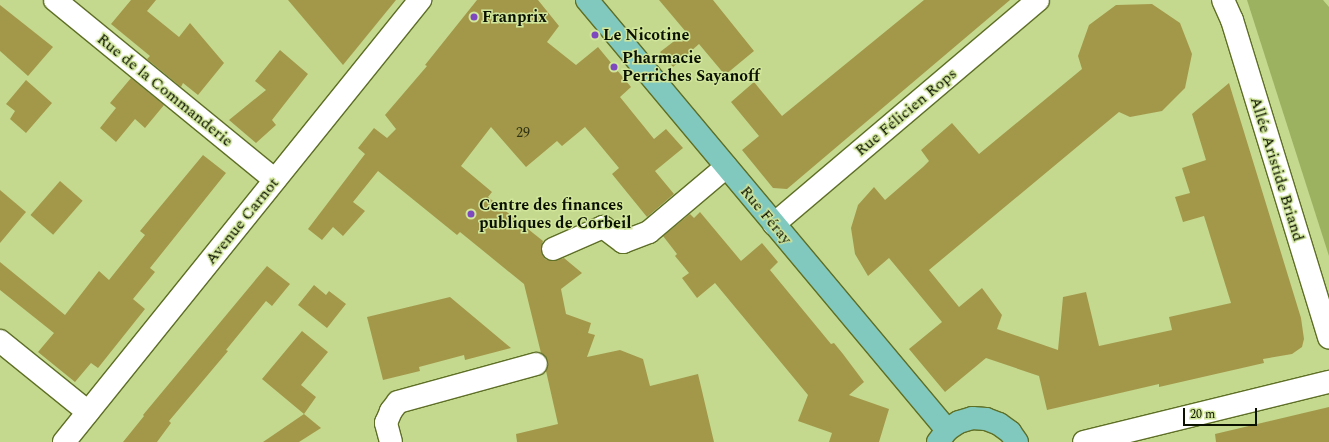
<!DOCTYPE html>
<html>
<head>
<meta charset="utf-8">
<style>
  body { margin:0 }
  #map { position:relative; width:1329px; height:442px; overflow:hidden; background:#c4d98e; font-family:Spectral,serif }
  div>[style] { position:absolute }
  .green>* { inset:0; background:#9cb260 }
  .building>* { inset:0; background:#a3984a; transform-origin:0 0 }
  .roads { filter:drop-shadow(1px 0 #5e6f26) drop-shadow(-1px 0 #5e6f26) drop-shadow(0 1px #5e6f26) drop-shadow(0 -1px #5e6f26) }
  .minor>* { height:22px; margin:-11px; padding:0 11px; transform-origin:11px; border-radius:11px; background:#fff }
  .major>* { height:22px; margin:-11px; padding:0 11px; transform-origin:11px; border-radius:11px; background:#81c9bf }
  .dots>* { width:11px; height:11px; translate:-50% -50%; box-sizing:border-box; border:2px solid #d1e69b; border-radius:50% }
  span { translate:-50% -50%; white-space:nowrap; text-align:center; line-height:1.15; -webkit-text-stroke:3px #d1e69b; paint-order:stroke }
  .number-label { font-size:14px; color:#313312 }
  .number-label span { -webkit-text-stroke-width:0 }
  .poi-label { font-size:16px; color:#0b1100; font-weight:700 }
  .left { translate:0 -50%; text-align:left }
  .street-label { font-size:16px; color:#0b1100 }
  .scale { position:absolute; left:1183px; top:408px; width:74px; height:18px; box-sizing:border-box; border:2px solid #0b1100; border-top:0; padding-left:5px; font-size:12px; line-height:14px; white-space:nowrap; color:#0b1100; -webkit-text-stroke:3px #d1e69b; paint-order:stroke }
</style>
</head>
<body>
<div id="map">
  <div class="green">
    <i style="clip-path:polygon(1247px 0,1323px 0,1329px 7px,1329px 256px)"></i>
  </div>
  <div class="building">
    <i style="clip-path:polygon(131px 0,156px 0,147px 11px,179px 37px,190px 23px,224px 63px,198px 95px,183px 83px,181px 87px,147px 59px,150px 56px,111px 24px)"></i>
    <i style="clip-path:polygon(288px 0,396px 0,343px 65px)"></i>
    <i style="clip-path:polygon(477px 0,538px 0,559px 26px,547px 42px,576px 65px,598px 47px,631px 87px,620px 97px,654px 139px,666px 129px,683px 148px,655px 171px,674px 194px,647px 217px,612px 174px,619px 168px,585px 127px,562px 146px,557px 141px,526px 167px,491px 127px,461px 166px,492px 192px,488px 197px,543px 241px,541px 248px,542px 254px,545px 259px,552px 261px,564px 258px,582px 273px,561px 289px,566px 314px,591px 323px,588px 333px,595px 335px,587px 357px,620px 350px,643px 359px,650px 386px,698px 374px,714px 442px,517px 442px,516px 434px,558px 424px,546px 371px,548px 361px,541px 353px,524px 284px,460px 232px,457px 235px,378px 171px,353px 202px,365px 211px,343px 236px,333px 227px,322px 240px,308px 229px,365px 154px,358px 148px,374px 128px,387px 138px,396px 129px,385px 115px,427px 66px,425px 65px)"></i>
    <i style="clip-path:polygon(659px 0,713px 0,754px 51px,725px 75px,699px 44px,673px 67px,660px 52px,686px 32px)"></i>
    <i style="clip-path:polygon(924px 0,1010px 0,787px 189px,773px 188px,742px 150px,759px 136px,731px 102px,754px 82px,782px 116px)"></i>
    <i style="clip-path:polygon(1152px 4px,1180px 23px,1192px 54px,1185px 88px,1162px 111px,1130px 117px,1119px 112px,929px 270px,959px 307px,982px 288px,1002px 315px,997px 329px,1058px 350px,1063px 297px,1086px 292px,1099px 346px,1172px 330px,1169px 317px,1231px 303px,1204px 216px,1183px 222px,1175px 197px,1190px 193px,1182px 168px,1206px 160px,1192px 114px,1229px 83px,1301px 318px,1304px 339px,1302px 347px,1292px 354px,1263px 359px,1264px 363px,1159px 387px,1159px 384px,1047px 410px,1039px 376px,986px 358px,945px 392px,909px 349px,942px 322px,889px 258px,868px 276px,855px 254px,851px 228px,858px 205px,874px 187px,885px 200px,923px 167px,929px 161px,921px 150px,952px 123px,979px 154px,1082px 69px,1078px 56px,1089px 25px,1116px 5px)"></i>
    <i style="clip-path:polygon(0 5px,53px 47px,28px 76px,0 51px)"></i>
    <i style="clip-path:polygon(280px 50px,308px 74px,272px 120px,276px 125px,256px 143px,229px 120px,266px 90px,255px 81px)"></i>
    <i style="clip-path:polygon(131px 78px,164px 105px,145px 128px,135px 119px,116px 142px,100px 128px,116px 108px,110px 103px)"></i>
    <i style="clip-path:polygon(26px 80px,52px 103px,26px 133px,10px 119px,15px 111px,6px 104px)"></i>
    <i style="clip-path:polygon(203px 155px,226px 173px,150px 268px,155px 272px,133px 299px,145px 309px,98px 368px,91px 363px,75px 382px,38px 352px,54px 333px,0 290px,0 262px,65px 315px,99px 271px,109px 280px,145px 235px,140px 231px)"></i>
    <i style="left:60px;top:181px;width:30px;height:45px;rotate:41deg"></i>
    <i style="clip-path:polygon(0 190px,26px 212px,0 243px)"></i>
    <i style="clip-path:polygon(700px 212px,741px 261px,762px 243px,778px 262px,770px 270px,831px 344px,834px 343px,843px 354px,864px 382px,849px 395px,889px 409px,879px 442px,829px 442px,832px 433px,798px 421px,808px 395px,715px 283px,697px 298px,682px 278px,689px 273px,675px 256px,677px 254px,663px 236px,690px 214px,694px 218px)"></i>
    <i style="clip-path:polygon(267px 266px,290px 284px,272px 306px,266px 301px,226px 350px,228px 351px,169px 421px,171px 423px,157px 442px,123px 442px,144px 416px,143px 415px)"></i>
    <i style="clip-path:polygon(314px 285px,326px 295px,329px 291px,346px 304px,327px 328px,298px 305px)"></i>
    <i style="clip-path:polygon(450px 297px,511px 348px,465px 360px,464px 355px,419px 367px,420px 371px,383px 380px,367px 317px)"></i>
    <i style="clip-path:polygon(302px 331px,328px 352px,301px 385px,316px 397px,304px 414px,262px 379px)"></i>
    <i style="clip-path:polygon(1329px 407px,1329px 442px,1216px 442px,1215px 434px)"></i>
    <i style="clip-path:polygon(304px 414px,321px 428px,299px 442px,263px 442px)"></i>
  </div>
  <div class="roads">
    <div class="minor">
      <i style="left:55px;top:0;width:284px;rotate:39.3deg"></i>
      <i style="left:1223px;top:0;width:22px;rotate:66deg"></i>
      <i style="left:1232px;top:20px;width:332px;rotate:73deg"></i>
      <i style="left:774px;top:224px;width:346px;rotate:-40.3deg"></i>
      <i style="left:553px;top:249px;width:55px;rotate:-23.7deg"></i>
      <i style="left:603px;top:227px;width:25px;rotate:37deg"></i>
      <i style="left:623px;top:242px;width:28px;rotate:-21deg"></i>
      <i style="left:649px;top:232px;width:101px;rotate:-40.2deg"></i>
      <i style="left:0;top:341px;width:113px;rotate:38.9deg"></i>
      <i style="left:64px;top:442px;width:568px;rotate:-51.15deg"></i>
      <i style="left:391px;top:442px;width:20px;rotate:-105deg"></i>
      <i style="left:386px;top:423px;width:13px;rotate:-67deg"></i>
      <i style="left:391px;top:411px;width:11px;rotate:-52deg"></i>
      <i style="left:398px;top:402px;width:143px;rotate:-15.4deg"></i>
      <i style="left:1084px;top:442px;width:252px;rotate:-13.8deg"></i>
    </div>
    <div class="major">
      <i style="left:587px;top:0;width:561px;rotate:50.06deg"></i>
      <i style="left:938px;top:442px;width:15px;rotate:-53deg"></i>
      <i style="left:947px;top:430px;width:14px;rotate:-34deg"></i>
      <i style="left:959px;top:422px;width:14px;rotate:-17deg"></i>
      <i style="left:972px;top:418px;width:14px;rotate:4deg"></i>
      <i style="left:986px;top:419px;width:14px;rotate:21deg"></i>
      <i style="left:999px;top:424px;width:14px;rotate:36deg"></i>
      <i style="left:1010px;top:432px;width:12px;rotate:55deg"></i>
    </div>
  </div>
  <div class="dots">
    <i style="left:474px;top:17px;background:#7e48bf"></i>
    <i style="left:595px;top:35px;background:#7e48bf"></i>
    <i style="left:614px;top:67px;background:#7e48bf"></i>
    <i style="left:471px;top:214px;background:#7e48bf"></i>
  </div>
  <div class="number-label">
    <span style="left:523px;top:133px">29</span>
  </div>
  <div class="poi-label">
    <span class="left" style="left:482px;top:17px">Franprix</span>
    <span class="left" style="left:603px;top:35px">Le Nicotine</span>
    <span class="left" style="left:622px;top:67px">Pharmacie<br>Perriches Sayanoff</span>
    <span class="left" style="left:479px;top:214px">Centre des finances<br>publiques de Corbeil</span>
  </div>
  <div class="street-label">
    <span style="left:165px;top:90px;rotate:39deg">Rue de la Commanderie</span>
    <span style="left:906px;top:112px;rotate:-40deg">Rue Félicien Rops</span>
    <span style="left:1277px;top:169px;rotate:73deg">Allée Aristide Briand</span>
    <span style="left:766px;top:215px;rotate:50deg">Rue Féray</span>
    <span style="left:242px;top:221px;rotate:-51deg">Avenue Carnot</span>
  </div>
  <div class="scale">20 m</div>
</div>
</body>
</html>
